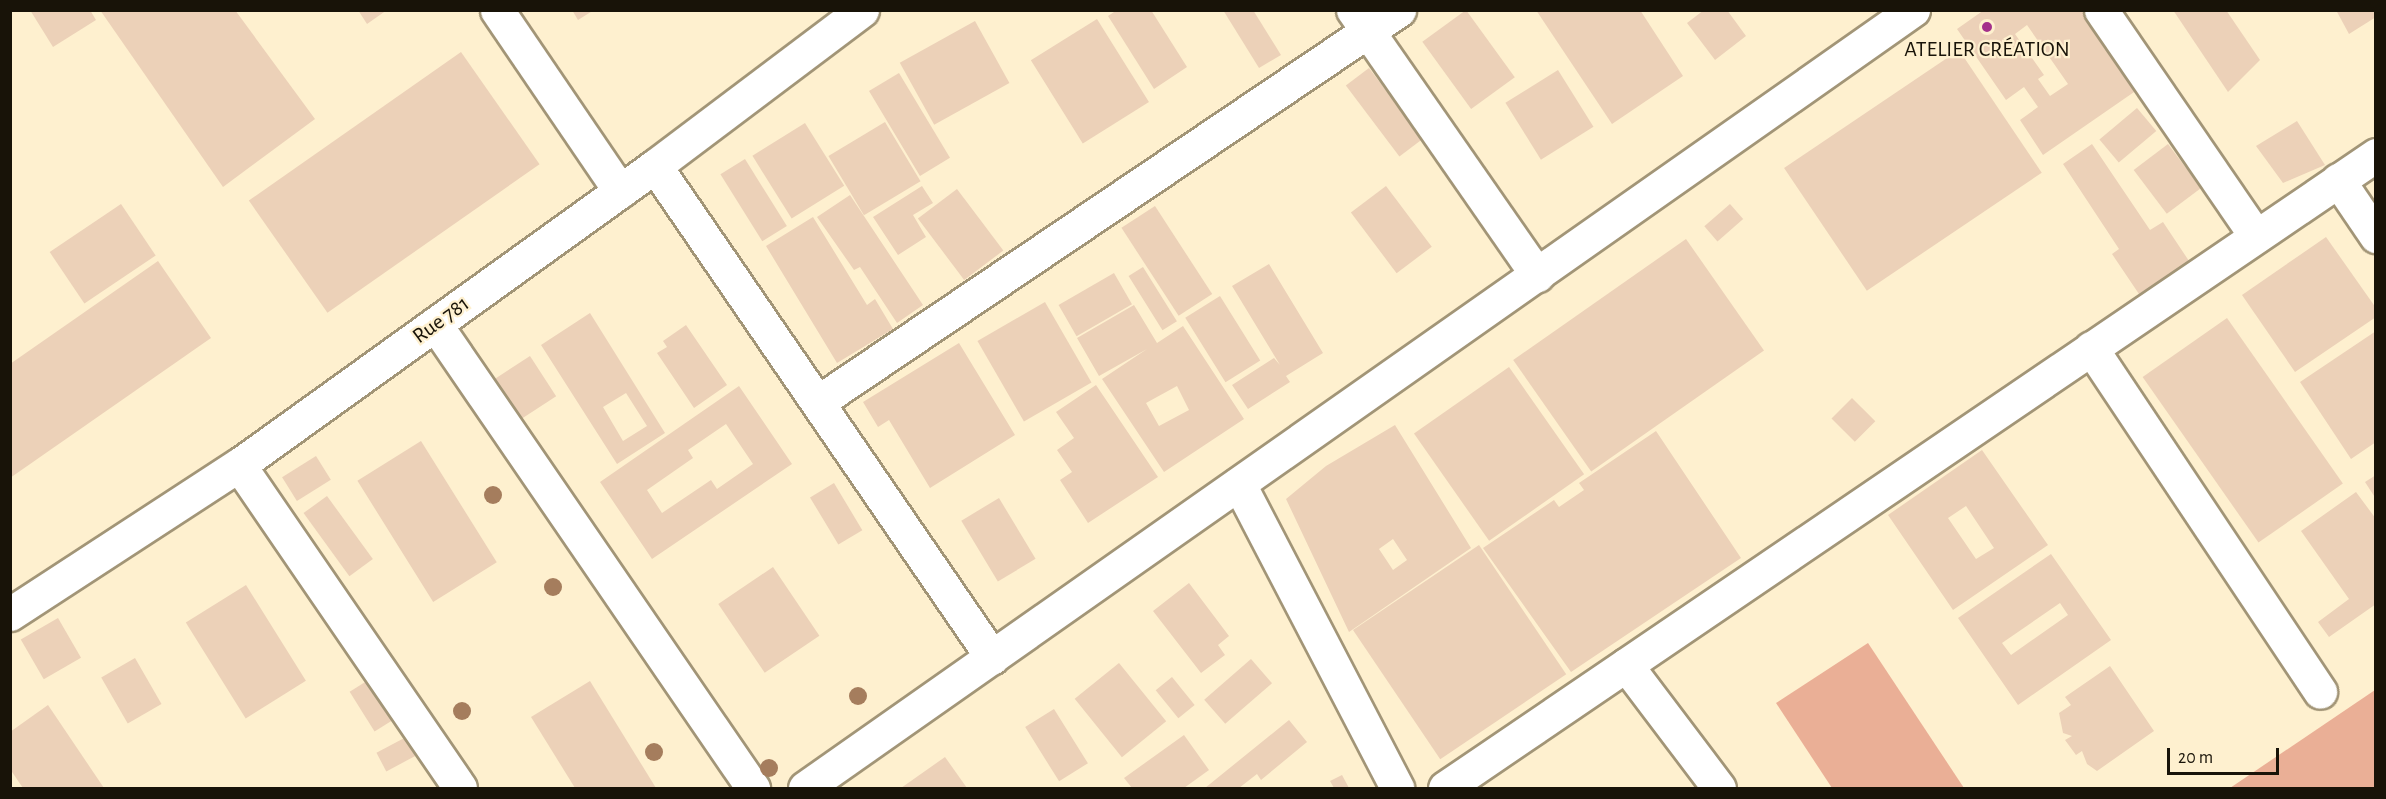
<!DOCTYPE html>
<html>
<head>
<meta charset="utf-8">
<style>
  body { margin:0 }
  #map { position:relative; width:2386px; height:799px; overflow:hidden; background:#fef0cf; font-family:"Alegreya Sans",sans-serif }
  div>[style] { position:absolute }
  .green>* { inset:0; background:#eaaf96 }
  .building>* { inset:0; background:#ecd1b8; transform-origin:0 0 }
  .roads { filter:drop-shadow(2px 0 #a29577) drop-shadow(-2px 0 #a29577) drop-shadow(0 2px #a29577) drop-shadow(0 -2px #a29577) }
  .minor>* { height:33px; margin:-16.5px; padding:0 16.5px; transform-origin:16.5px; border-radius:16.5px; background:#fff }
  .trees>* { width:18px; height:18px; margin:-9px; border-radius:50%; background:#a57d5d }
  .dots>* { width:16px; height:16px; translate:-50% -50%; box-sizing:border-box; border:3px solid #fef0cf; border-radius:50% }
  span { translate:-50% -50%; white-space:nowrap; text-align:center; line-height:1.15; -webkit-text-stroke:4.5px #fef0cf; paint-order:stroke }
  .poi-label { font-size:22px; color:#181308 }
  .street-label { font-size:22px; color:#181308 }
  .frame { position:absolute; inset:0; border:12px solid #181308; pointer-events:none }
  .scale { position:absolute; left:2167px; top:748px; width:112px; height:27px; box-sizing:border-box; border:3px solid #181308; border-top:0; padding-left:8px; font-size:18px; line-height:21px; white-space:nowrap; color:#181308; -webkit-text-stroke:4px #fef0cf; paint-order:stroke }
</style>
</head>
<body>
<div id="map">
  <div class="green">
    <i style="clip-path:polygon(1868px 643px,1964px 788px,1832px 788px,1776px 703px)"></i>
    <i style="clip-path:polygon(2375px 690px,2375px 788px,2230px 788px)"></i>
  </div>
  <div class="building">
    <i style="clip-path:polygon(30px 10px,90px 10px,96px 20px,53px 47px)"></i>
    <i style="clip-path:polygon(100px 10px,235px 10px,315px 119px,223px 187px)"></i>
    <i style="clip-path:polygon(358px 10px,387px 10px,367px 24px)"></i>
    <i style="clip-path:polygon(572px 10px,594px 10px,578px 20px)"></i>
    <i style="clip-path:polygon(1117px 10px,1151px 10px,1187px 67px,1154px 89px,1108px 16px)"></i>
    <i style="clip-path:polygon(1223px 10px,1253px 10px,1281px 55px,1259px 68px)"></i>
    <i style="left:1466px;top:10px;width:83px;height:54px;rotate:54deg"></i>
    <i style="clip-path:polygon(1536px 10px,1640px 10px,1683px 76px,1612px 124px)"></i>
    <i style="clip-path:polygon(1704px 10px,1727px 10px,1746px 36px,1715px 60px,1687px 23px)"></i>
    <i style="clip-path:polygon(evenodd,1984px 10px,2082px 10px,2137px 90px,2043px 155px,2020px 120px,2038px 107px,2024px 87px,2006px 100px,1957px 29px,1984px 10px,2027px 25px,2068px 84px,2050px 96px,2038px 79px,2044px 75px,2015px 34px,2027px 25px)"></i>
    <i style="clip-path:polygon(2173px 10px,2226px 10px,2260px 60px,2228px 92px)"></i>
    <i style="clip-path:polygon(2336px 10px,2376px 10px,2376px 17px,2349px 34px)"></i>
    <i style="left:1097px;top:19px;width:98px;height:78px;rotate:58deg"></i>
    <i style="left:975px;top:21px;width:71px;height:86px;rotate:61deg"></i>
    <i style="left:1959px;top:50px;width:148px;height:211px;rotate:56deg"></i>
    <i style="left:461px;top:52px;width:137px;height:259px;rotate:55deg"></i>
    <i style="left:1369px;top:68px;width:89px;height:29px;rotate:53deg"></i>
    <i style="left:1558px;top:70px;width:67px;height:62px;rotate:58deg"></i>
    <i style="left:899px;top:73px;width:99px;height:35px;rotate:59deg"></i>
    <i style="left:2137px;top:108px;width:30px;height:49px;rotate:50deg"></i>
    <i style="clip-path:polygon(2297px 121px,2325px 165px,2283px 183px,2256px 146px)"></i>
    <i style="left:885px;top:122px;width:69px;height:66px;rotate:59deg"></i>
    <i style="left:805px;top:123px;width:74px;height:62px;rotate:58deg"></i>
    <i style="clip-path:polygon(2092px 144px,2150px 230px,2163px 222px,2191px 264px,2141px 297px,2112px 254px,2119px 249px,2063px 164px)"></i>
    <i style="left:2168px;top:144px;width:55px;height:43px;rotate:53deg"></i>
    <i style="left:745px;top:159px;width:79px;height:29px;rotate:58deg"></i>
    <i style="clip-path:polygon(922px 186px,933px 203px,913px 215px,926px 237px,898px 255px,873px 217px)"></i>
    <i style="left:1386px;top:186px;width:76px;height:44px;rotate:53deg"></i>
    <i style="left:957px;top:189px;width:77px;height:49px;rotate:53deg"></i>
    <i style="clip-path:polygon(850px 195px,923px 305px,897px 323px,860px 267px,854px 270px,817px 217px)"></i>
    <i style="left:121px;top:204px;width:62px;height:86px;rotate:56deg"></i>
    <i style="left:1730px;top:204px;width:20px;height:34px;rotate:49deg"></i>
    <i style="left:1155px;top:206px;width:105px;height:40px;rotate:57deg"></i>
    <i style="clip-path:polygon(813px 217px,867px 305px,875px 299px,893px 329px,837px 363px,766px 246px)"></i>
    <i style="clip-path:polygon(2326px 237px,2376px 308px,2376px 317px,2295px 372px,2242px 295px)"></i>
    <i style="left:1686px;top:239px;width:136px;height:211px;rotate:55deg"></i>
    <i style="clip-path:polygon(158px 261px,211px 338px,10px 478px,10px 364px)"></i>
    <i style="clip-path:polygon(1269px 264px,1323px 353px,1286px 376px,1290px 382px,1248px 409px,1232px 385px,1274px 358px,1280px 365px,1232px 286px)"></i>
    <i style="left:1143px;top:267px;width:64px;height:17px;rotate:58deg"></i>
    <i style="left:1114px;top:273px;width:36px;height:64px;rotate:60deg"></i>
    <i style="left:1220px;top:296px;width:76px;height:41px;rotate:58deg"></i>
    <i style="left:1045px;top:302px;width:93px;height:78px;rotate:60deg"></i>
    <i style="clip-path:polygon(evenodd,1134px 305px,1157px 343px,1183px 326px,1244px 419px,1164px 472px,1102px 379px,1147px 349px,1099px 376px,1077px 338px,1134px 305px,1177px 386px,1189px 410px,1159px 426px,1146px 403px,1177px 386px)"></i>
    <i style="clip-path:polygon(evenodd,590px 313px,665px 433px,617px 464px,541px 345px,590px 313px,626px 393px,647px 426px,623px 441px,603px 407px,626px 393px)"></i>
    <i style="left:2227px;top:318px;width:202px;height:103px;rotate:55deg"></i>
    <i style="clip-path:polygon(686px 325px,727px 385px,694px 408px,657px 353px,667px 347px,663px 341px)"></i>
    <i style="clip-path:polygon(2376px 331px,2376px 442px,2351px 459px,2300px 382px)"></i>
    <i style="clip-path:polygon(959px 343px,1015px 435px,930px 488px,889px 420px,878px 427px,863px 402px)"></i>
    <i style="left:530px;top:356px;width:48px;height:43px;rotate:57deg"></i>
    <i style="left:1509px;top:367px;width:131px;height:116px;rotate:55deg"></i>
    <i style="clip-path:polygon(1096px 385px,1158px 477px,1088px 523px,1060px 480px,1072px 472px,1057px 450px,1074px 438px,1056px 412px)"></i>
    <i style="clip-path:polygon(evenodd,739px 386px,792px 464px,652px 559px,600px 482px,739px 386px,726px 424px,753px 464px,717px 489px,711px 480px,662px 513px,647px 490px,693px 458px,688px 450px,726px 424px)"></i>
    <i style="left:1852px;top:398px;width:33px;height:29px;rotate:45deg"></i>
    <i style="clip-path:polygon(evenodd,1395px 425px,1471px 548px,1349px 632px,1286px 499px,1326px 466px,1395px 425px,1393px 539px,1407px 560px,1393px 570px,1379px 549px,1393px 539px)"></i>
    <i style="clip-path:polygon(1656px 431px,1741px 558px,1571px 672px,1483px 548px,1554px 500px,1559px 507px,1584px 490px,1579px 483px)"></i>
    <i style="left:421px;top:441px;width:143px;height:75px;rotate:58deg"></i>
    <i style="clip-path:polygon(evenodd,1982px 450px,2048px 545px,1953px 610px,1888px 515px,1982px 450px,1966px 506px,1994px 548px,1976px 559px,1948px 518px,1966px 506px)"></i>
    <i style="left:316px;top:456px;width:28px;height:40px;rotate:58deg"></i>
    <i style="clip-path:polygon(2376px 475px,2376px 499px,2365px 482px)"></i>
    <i style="left:834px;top:483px;width:55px;height:28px;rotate:59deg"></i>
    <i style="clip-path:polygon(2356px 492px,2376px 519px,2376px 604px,2329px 637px,2318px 622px,2349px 599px,2301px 531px)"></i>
    <i style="left:327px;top:496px;width:78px;height:29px;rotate:54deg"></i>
    <i style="left:999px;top:498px;width:71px;height:44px;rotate:59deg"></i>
    <i style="left:1479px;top:545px;width:156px;height:152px;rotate:56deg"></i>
    <i style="clip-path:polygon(evenodd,2051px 554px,2111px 640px,2018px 705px,1958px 618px,2051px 554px,2060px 603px,2068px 615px,2011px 655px,2002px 643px,2060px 603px)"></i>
    <i style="left:773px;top:567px;width:83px;height:66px;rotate:56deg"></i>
    <i style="clip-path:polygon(1189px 583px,1229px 636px,1218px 645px,1225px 655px,1201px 673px,1153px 611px)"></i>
    <i style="left:246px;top:585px;width:113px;height:71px;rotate:58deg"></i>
    <i style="left:58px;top:618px;width:46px;height:43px;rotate:60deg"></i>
    <i style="left:135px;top:658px;width:53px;height:39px;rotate:60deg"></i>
    <i style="left:1251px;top:659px;width:32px;height:62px;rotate:49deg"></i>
    <i style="left:1119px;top:663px;width:75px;height:57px;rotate:51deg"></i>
    <i style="clip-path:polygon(2110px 666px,2154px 731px,2097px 771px,2087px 764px,2082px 751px,2076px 755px,2065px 740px,2072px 736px,2063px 733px,2059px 713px,2071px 705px,2065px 697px)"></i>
    <i style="left:1172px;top:677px;width:36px;height:21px;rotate:51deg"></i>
    <i style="left:370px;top:679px;width:47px;height:24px;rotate:58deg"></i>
    <i style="clip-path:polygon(590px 681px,656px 788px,575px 788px,531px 717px)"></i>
    <i style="clip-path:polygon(48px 705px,104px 788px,23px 788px,10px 769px,10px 732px)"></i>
    <i style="left:1054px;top:709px;width:64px;height:34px;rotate:58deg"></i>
    <i style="clip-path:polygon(1289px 720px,1307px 742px,1261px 780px,1257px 774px,1239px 788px,1205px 788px)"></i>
    <i style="left:410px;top:735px;width:21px;height:38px;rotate:62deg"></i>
    <i style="clip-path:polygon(1184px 735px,1209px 770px,1184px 788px,1132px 788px,1124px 778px)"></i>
    <i style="clip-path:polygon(945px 757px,967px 788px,901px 788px)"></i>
    <i style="clip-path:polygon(1342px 775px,1349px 788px,1334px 788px,1330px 781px)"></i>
  </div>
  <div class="roads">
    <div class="minor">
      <i style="left:497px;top:10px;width:219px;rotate:55.8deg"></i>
      <i style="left:1353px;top:10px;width:323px;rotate:55.2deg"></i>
      <i style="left:2101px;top:10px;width:274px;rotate:55.6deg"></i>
      <i style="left:655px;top:166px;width:596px;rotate:55.54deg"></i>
      <i style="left:2338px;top:180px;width:68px;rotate:55.8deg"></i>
      <i style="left:435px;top:324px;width:563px;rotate:55.58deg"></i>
      <i style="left:2091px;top:348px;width:413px;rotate:56.3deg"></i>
      <i style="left:818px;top:402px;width:701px;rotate:-34.01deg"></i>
      <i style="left:239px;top:465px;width:391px;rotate:55.6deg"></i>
      <i style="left:1239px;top:484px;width:343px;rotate:62.5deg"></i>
      <i style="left:10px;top:614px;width:273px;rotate:-33.1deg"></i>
      <i style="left:239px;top:465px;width:512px;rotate:-35.71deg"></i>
      <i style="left:655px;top:166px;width:259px;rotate:-37deg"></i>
      <i style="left:1626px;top:665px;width:154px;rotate:52.9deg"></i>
      <i style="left:805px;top:788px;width:1354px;rotate:-35.08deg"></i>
      <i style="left:1445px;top:788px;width:1126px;rotate:-34.21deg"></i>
    </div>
  </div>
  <div class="trees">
    <i style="left:493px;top:495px"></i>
    <i style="left:553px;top:587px"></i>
    <i style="left:858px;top:696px"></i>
    <i style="left:462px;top:711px"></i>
    <i style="left:654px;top:752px"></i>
    <i style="left:769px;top:768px"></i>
  </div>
  <div class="dots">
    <i style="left:1987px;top:27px;background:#a4308b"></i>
  </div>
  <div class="poi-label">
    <span style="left:1987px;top:50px">ATELIER CRÉATION</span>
  </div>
  <div class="street-label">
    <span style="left:441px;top:320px;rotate:-36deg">Rue 781</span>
  </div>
  <div class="frame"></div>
  <div class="scale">20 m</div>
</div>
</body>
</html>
